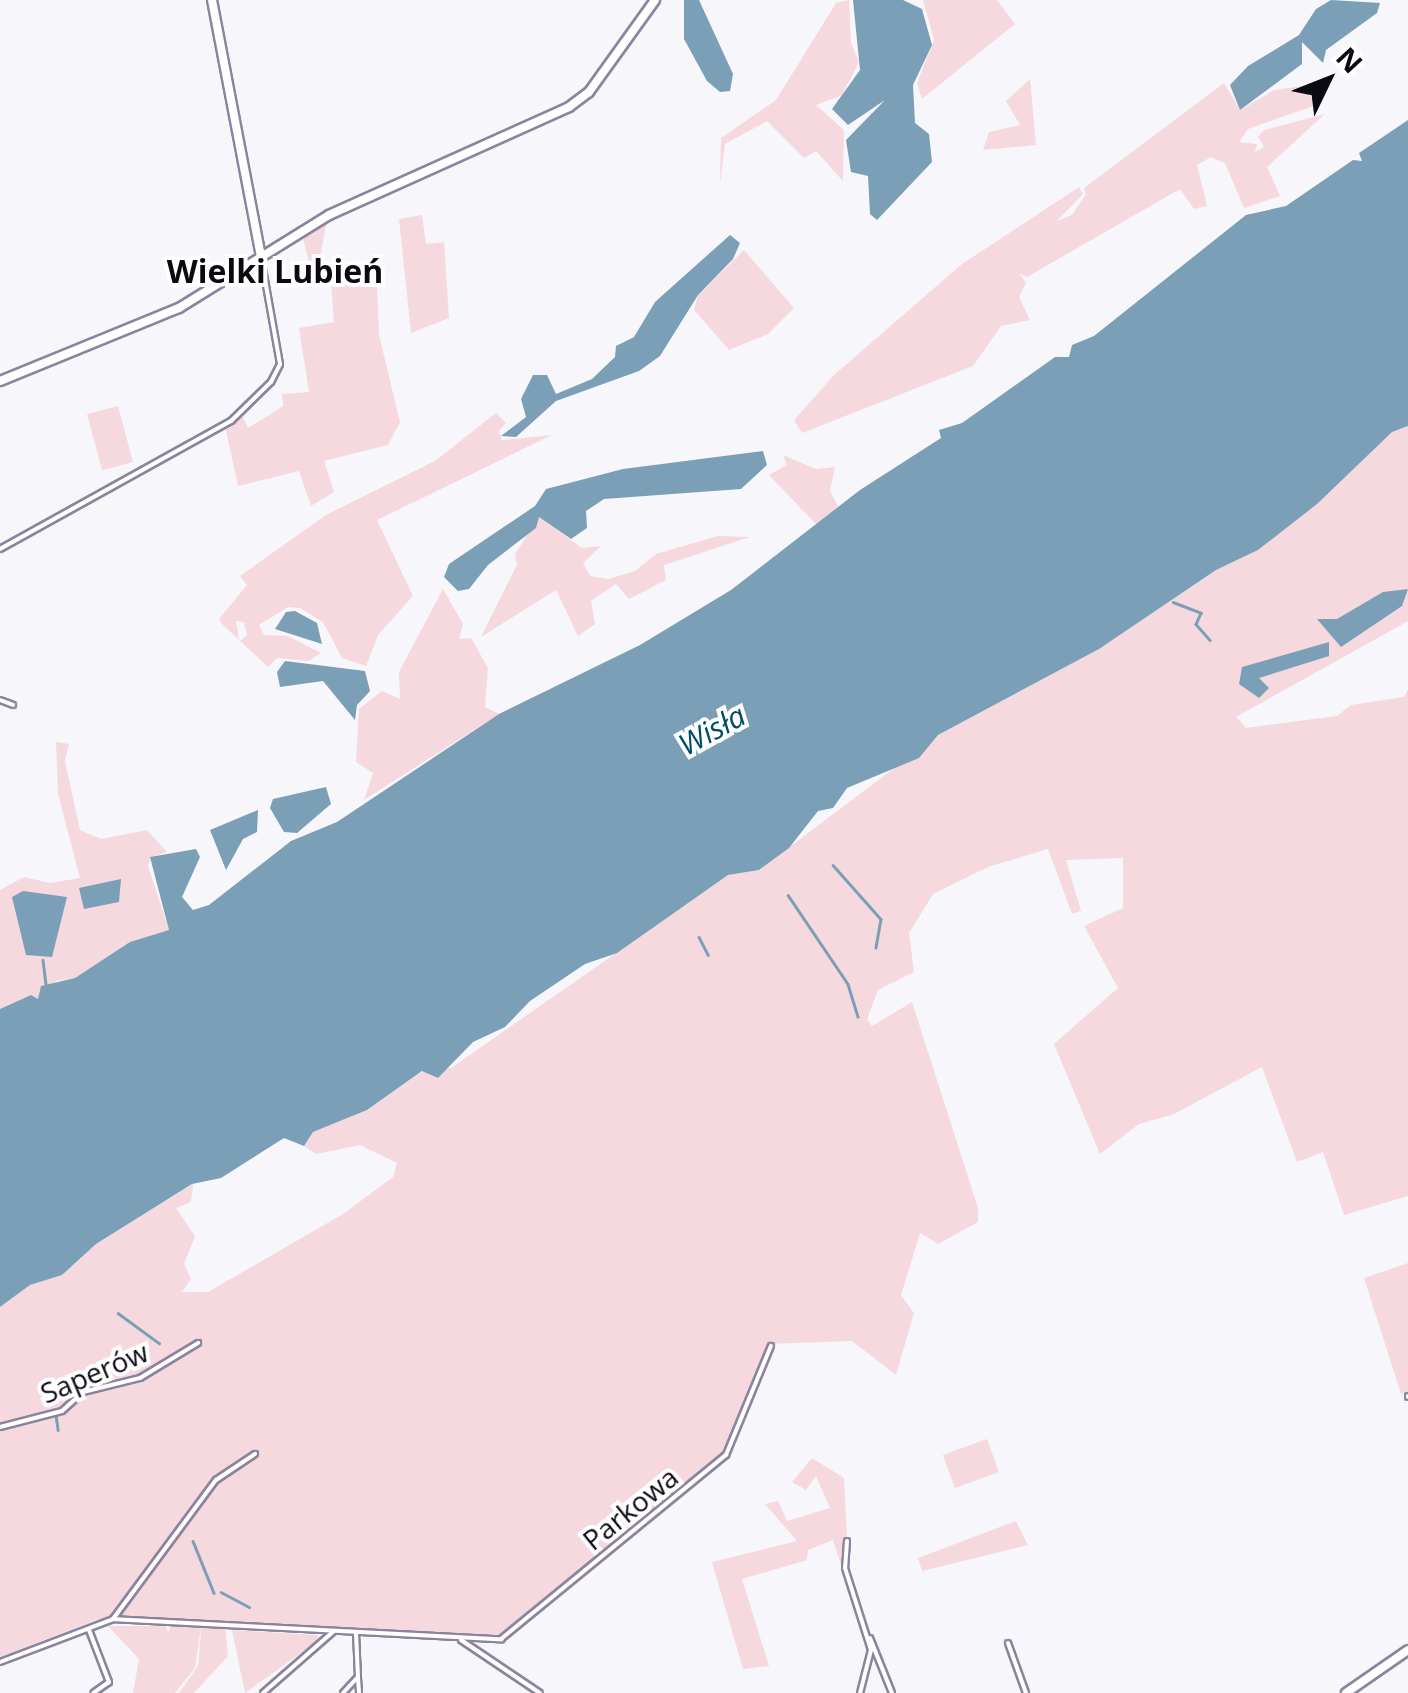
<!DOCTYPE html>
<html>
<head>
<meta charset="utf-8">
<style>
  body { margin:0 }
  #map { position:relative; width:1408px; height:1693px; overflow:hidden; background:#f7f6fb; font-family:"Open Sans",sans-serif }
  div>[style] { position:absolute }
  .green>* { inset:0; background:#f5d9df; transform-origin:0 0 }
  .water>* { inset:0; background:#7b9fb6 }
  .stream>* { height:2.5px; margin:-1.25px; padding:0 1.25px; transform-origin:1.25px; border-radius:1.25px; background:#7b9fb6 }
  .roads { filter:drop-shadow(2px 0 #8c849e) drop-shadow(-2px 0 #8c849e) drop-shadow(0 2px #8c849e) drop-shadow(0 -2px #8c849e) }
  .street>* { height:4px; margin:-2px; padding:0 2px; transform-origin:2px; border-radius:2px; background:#fff }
  .secondary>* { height:8px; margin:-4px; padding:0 4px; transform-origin:4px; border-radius:4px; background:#fff }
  span { translate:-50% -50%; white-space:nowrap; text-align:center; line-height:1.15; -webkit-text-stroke:8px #fff; paint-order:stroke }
  .street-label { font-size:28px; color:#0c0913 }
  .water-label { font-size:30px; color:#014a6a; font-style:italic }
  .quarter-label { font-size:32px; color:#0c0913; font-weight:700 }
  .north { position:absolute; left:1278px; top:30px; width:100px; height:100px; -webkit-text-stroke:8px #fff; paint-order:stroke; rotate:47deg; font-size:28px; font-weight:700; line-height:40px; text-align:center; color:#0c0913 }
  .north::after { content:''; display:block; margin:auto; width:35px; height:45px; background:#0c0913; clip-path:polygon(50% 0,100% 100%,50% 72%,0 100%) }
</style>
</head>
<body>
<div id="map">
  <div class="green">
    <i style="clip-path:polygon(849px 0,851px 43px,859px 62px,842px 95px,816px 105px,844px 130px,843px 181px,816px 151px,804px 158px,767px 121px,725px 144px,720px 184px,721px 138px,776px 100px,836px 3px)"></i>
    <i style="clip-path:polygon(923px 0,997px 0,1015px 24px,922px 99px,917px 83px,934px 40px)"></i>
    <i style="clip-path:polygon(1030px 79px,1036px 145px,983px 150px,989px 132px,1020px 125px,1006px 101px)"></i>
    <i style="clip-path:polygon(1224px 83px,1240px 110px,1274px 90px,1303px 86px,1316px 105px,1248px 129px,1239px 142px,1257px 144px,1255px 152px,1264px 147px,1258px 137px,1264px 130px,1325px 114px,1267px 167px,1280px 196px,1244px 208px,1225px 163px,1211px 157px,1197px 165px,1207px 206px,1194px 209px,1180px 189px,1027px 277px,1019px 273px,1026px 283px,1019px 297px,1030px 320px,1001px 326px,973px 366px,802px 433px,794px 420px,834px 375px,962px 264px,1079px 187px,1083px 194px,1057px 221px,1072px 215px,1086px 194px,1084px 188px)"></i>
    <i style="clip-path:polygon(422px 215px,426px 244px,444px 242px,449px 318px,411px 333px,399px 219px)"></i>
    <i style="clip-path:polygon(327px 220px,319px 263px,376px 264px,379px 335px,400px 422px,388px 445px,324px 461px,334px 492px,311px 506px,299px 471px,238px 486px,225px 426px,242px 415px,248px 428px,283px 406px,282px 394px,309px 392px,299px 328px,334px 322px,330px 269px,311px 269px,302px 235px)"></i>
    <i style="clip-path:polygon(744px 250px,794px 308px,768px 334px,729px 350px,694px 310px,698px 295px)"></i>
    <i style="left:118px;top:406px;width:58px;height:32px;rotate:75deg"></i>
    <i style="clip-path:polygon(496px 413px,506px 423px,499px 431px,502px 440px,552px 435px,377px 520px,413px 596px,378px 635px,366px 666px,342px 658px,323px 622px,300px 608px,288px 607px,259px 625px,264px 635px,288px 636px,321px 653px,309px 661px,277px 658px,268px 667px,240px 641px,247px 635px,244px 622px,236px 621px,239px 640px,223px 625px,219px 619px,247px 585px,240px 576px,326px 515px,435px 461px)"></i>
    <i style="clip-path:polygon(1408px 426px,1408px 621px,1236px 717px,1246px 728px,1337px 716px,1351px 705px,1404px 697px,1408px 689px,1408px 1196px,1344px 1215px,1323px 1152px,1297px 1162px,1262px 1067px,1174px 1114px,1139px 1124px,1100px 1154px,1054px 1044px,1118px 988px,1084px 926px,1123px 908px,1123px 858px,1066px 860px,1081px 911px,1072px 914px,1048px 849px,988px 867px,933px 894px,909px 933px,914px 972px,878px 990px,867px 1019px,872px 1026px,912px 1002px,978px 1208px,978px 1222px,938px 1244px,920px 1233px,901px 1295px,914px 1313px,896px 1375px,852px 1341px,769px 1344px,725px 1453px,502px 1635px,225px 1625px,228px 1656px,194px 1693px,179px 1693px,198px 1666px,202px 1619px,98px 1619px,0 1657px,0 1307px,30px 1285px,62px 1275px,96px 1244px,193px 1184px,191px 1202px,176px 1208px,195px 1236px,184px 1264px,191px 1279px,182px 1292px,208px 1292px,343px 1214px,393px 1177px,397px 1163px,360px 1145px,316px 1154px,304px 1146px,313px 1132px,367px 1110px,423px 1071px,451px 1068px,728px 875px,759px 870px,938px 735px,1099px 649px,1216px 570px,1258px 550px,1392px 432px)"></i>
    <i style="clip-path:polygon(783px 455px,816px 469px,835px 467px,830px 491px,838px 506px,818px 526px,769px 475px,787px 465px)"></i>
    <i style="clip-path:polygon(539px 517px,582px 548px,601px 546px,583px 563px,590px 576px,608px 579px,635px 571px,656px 554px,718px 536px,750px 537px,664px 565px,666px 580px,629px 599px,616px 584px,591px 601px,595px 624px,578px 636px,556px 590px,481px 637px,517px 565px,515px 554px)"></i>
    <i style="clip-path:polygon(443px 589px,463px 624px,459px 639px,471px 638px,488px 668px,485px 707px,499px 714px,364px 800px,373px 773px,356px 762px,359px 709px,382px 691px,400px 699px,399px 672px)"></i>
    <i style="clip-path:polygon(56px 742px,69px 744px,65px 761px,80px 830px,101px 839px,147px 830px,167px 852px,151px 857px,148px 866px,169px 930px,131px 942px,75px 978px,56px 981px,38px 999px,31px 995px,0 1009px,0 890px,24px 877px,50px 883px,80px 878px,58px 794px)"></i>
    <i style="clip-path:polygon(1408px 1263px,1408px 1392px,1401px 1394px,1364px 1278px)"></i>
    <i style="left:987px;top:1439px;width:35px;height:47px;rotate:70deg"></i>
    <i style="clip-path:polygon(812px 1458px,844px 1478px,849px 1575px,846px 1580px,833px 1540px,808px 1550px,807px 1560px,742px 1579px,769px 1666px,743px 1669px,712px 1562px,797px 1541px,765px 1504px,778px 1501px,787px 1521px,830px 1508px,816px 1476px,806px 1490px,792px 1482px)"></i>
    <i style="clip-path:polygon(1016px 1521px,1028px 1545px,922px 1571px,918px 1558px)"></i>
    <i style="clip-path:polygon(108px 1626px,166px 1626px,168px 1633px,171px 1626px,201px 1627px,195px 1668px,175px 1693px,133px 1693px,139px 1659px)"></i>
    <i style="clip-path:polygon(232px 1630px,317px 1635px,319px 1640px,245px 1693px)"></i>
  </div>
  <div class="water">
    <i style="clip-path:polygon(684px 0,699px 0,733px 74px,730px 91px,720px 92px,707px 81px,684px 39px)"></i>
    <i style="clip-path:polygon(853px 0,903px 0,922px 9px,932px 45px,913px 85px,915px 123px,929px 134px,932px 162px,877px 220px,870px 214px,868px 176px,851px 172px,846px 140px,885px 100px,848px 125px,832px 109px,860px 70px)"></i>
    <i style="clip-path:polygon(1331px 0,1380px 3px,1377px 13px,1326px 50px,1323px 63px,1302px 42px,1302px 64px,1240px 110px,1230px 85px,1248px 66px,1299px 35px,1316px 9px)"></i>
    <i style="clip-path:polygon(1408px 120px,1408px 426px,1392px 432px,1317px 504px,1258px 550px,1216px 570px,1099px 649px,938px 735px,919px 758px,847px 788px,833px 808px,818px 811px,789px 848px,759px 870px,728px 875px,617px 953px,585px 964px,530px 1001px,505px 1027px,473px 1042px,438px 1078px,422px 1071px,367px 1110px,313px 1132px,304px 1146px,284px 1138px,221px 1178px,192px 1184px,96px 1244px,62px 1275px,30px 1285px,0 1307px,0 1009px,31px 995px,38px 999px,41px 986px,75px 978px,130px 942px,169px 930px,150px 857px,196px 849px,200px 857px,182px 897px,193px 910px,209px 905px,291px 841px,337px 822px,499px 714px,640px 645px,731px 590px,860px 490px,941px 438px,939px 430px,962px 423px,1055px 357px,1069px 357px,1072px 345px,1094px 336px,1246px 215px,1286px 206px,1353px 160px,1362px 161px,1359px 153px)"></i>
    <i style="clip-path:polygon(730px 235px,740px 243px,733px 259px,698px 295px,660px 356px,639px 371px,556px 401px,516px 437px,501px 436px,526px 417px,521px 399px,533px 375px,547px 375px,556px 394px,592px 379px,615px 357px,616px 346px,634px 337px,655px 302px)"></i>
    <i style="clip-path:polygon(763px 451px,767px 465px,741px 489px,604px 499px,586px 511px,587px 528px,571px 539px,539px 517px,536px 528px,488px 565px,469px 589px,458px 591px,444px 577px,449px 564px,535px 506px,546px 489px,623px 469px)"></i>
    <i style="clip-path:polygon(1408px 589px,1402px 606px,1341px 647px,1317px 619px,1337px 619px,1383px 592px)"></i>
    <i style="clip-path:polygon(295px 611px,317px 623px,322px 644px,275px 629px,286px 612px)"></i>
    <i style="clip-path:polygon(1329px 642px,1329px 656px,1259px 678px,1269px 688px,1259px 698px,1239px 684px,1242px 667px)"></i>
    <i style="clip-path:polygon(285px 661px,365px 671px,370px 691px,357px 705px,355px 720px,323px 681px,280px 687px,277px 672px)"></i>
    <i style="clip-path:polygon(326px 787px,331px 804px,297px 833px,284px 832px,270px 808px,273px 799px)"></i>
    <i style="clip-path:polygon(258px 810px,257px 832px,243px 839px,226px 870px,210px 830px)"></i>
    <i style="clip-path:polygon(121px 879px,119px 902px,84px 909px,79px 888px)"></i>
    <i style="clip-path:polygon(23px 891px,67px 897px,52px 957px,26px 955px,12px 897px)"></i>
  </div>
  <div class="stream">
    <i style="left:1173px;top:602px;width:30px;rotate:21deg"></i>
    <i style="left:1201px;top:613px;width:12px;rotate:114deg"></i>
    <i style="left:1196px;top:624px;width:21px;rotate:49deg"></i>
    <i style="left:833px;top:865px;width:72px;rotate:48.4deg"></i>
    <i style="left:881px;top:919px;width:29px;rotate:100deg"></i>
    <i style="left:788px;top:895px;width:107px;rotate:56deg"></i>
    <i style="left:848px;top:984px;width:34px;rotate:73deg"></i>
    <i style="left:699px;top:937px;width:20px;rotate:63deg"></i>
    <i style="left:43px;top:960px;width:24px;rotate:83deg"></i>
    <i style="left:118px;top:1313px;width:51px;rotate:36.2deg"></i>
    <i style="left:56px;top:1415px;width:15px;rotate:82deg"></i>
    <i style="left:193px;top:1541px;width:56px;rotate:68deg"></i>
    <i style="left:221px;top:1592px;width:32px;rotate:28deg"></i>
  </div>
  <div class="roads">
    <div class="street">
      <i style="left:0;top:549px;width:264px;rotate:-29deg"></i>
      <i style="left:231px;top:421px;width:56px;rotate:-44.3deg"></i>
      <i style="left:271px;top:382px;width:20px;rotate:-63deg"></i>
      <i style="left:280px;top:364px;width:109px;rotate:-100.1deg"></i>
      <i style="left:0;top:700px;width:14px;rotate:21deg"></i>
      <i style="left:1408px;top:1396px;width:1px;rotate:90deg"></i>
      <i style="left:0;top:1427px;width:64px;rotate:-14.5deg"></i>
      <i style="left:62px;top:1411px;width:28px;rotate:-42deg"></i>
      <i style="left:83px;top:1392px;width:59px;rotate:-13.8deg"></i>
      <i style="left:140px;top:1378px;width:68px;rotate:-31.1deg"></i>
      <i style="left:847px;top:1541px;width:27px;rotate:94deg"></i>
      <i style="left:845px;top:1568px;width:86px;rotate:72.4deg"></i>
      <i style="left:871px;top:1650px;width:44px;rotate:104.3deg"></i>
      <i style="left:113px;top:1619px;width:389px;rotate:3deg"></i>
      <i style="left:501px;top:1639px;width:291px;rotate:-39.3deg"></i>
      <i style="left:726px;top:1455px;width:118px;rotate:-67.6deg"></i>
      <i style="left:89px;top:1630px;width:56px;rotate:69deg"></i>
      <i style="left:109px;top:1682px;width:19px;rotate:145deg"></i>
      <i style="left:870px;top:1638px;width:59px;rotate:68.2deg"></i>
      <i style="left:461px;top:1640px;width:95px;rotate:33.9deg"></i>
      <i style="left:1008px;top:1643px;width:53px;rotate:70.2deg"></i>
      <i style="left:0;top:1662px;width:121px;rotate:-20.8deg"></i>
      <i style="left:113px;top:1619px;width:173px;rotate:-53.5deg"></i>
      <i style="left:216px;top:1480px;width:47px;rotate:-33.7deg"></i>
      <i style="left:358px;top:1678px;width:15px;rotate:86deg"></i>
      <i style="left:263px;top:1693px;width:93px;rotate:-41.1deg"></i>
      <i style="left:343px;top:1693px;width:22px;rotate:-47deg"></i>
      <i style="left:358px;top:1677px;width:44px;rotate:-92.6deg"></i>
    </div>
    <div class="secondary">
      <i style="left:212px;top:0;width:262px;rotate:79.2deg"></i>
      <i style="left:0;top:381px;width:193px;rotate:-22.2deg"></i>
      <i style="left:179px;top:308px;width:176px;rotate:-31.8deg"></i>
      <i style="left:329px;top:215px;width:263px;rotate:-24.2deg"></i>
      <i style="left:569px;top:107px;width:25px;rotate:-37deg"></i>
      <i style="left:589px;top:92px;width:113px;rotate:-54.3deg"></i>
      <i style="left:1346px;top:1693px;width:75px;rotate:-34.7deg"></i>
    </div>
  </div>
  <div class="street-label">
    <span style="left:94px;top:1372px;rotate:-23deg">Saperów</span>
    <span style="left:630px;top:1508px;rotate:-39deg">Parkowa</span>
  </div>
  <div class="water-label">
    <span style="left:712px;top:730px;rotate:-29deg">Wisła</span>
  </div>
  <div class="quarter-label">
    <span style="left:275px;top:271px">Wielki Lubień</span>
  </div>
  <div class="north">N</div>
</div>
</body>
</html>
